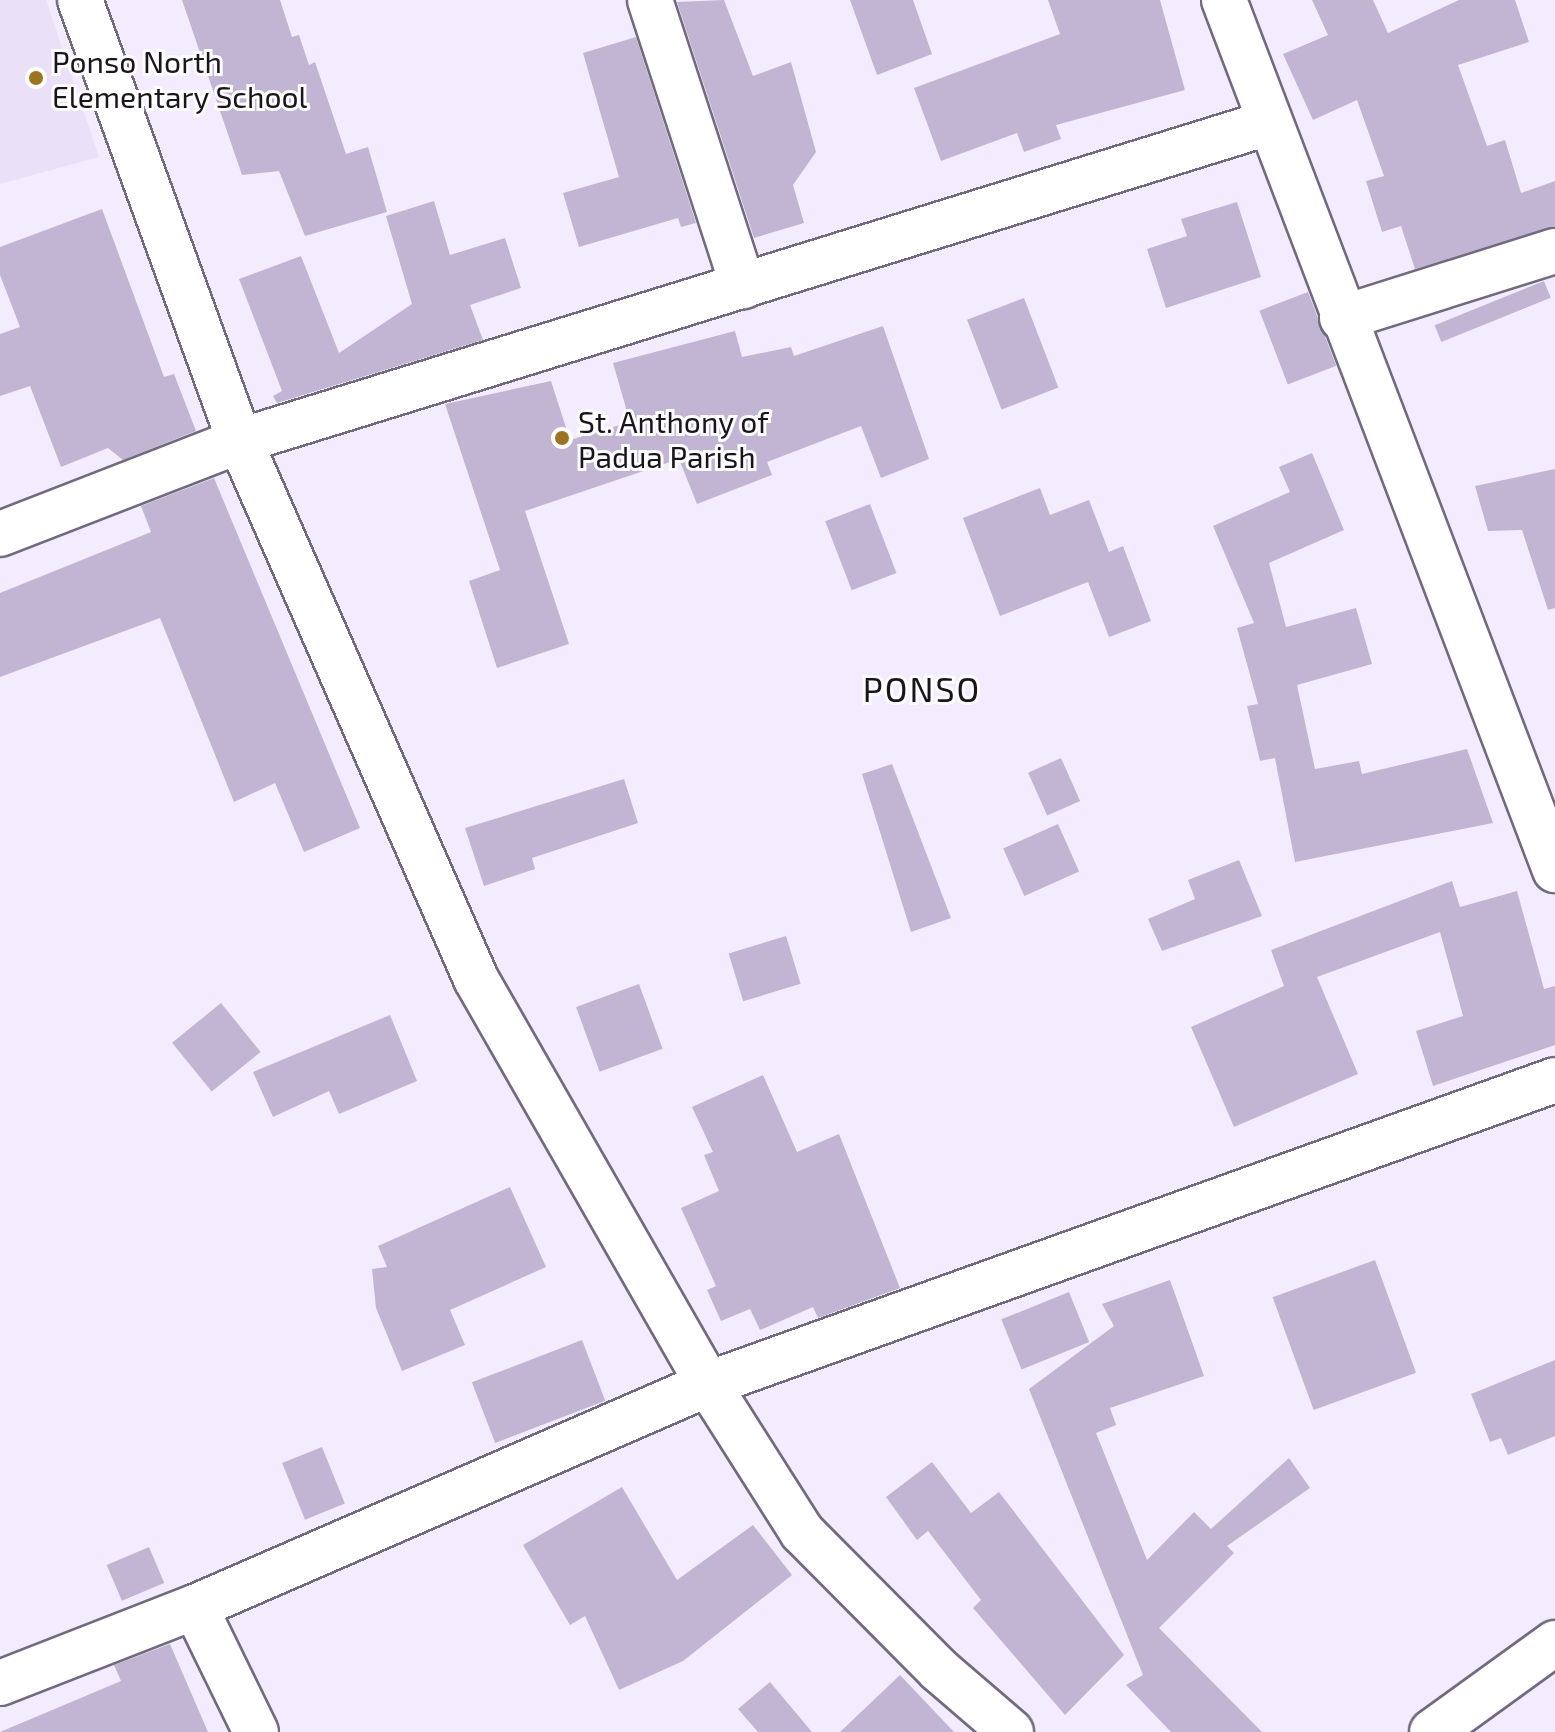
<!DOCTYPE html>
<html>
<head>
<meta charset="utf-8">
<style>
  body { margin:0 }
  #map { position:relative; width:1555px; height:1732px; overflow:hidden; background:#f3ecfe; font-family:"Exo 2",sans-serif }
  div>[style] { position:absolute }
  .built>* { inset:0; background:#eae0f8 }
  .building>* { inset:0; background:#c2b5d4; transform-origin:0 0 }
  .roads { filter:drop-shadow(2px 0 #726a7e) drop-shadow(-2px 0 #726a7e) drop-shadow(0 2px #726a7e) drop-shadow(0 -2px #726a7e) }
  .minor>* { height:44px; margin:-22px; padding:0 22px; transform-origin:22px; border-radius:22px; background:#fff }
  .secondary>* { height:44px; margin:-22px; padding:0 22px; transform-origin:22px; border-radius:22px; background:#fff }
  .dots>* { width:22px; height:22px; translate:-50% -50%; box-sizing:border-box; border:4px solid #fdfdfd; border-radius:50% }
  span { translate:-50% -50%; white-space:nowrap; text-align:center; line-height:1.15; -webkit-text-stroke:6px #fdfdfd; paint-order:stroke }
  .poi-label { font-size:30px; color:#18151c }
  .left { translate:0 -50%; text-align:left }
  .quarter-label { font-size:34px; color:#18151c; letter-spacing:2px }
</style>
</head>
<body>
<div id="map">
  <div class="built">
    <i style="clip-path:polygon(0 0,46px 0,99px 157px,0 184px)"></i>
  </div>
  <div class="building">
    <i style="clip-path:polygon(182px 0,280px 0,292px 37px,299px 35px,309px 65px,315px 62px,346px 154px,368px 147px,387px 212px,305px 236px,279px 171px,242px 175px)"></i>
    <i style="clip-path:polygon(724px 0,753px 76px,791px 62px,816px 152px,793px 185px,804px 223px,754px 238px,677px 2px)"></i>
    <i style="clip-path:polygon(850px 0,913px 0,932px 54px,877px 75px)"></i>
    <i style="clip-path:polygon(1048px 0,1160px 0,1185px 90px,1056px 125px,1061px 139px,1024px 152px,1017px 133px,941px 161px,914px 88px,1060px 34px)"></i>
    <i style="clip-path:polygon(1312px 0,1373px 0,1388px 33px,1459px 0,1515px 0,1529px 42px,1458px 65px,1487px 146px,1505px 140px,1521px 193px,1555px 181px,1555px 227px,1415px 269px,1401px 226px,1382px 232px,1366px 181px,1384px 176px,1357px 100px,1313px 120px,1283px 54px,1328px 35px)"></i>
    <i style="clip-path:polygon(636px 37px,696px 223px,681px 227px,678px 218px,579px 247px,563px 193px,619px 177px,583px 53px)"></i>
    <i style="clip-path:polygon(434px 201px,450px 255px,505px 238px,521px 288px,470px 305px,483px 340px,277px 403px,273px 396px,282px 391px,239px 279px,301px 256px,339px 353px,412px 304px,386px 216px)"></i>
    <i style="clip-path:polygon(1237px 202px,1261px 277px,1166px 308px,1147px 249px,1187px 236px,1181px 219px)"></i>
    <i style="clip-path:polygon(102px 209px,164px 377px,174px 374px,196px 431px,123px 460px,108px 448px,61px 467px,30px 386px,0 396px,0 334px,20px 327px,0 275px,0 247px)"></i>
    <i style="left:1544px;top:281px;width:18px;height:118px;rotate:68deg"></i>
    <i style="left:1308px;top:292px;width:79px;height:52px;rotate:69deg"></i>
    <i style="left:1024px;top:298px;width:96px;height:61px;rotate:69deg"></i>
    <i style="clip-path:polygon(883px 326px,929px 459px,881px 478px,861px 426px,767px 462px,772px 475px,697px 504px,679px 459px,525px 511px,569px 644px,497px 668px,469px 581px,500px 570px,445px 404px,551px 381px,570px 440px,630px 422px,613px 363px,735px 331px,742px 357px,791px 347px,794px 356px)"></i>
    <i style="clip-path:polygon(1312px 453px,1344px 530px,1269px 563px,1286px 627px,1356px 608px,1372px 664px,1297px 685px,1315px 769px,1359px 761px,1362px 774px,1467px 749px,1493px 823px,1295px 862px,1275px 758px,1260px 761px,1247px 706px,1258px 704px,1237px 628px,1254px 623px,1213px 526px,1290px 492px,1279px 467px)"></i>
    <i style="clip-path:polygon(1555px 469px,1555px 608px,1548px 610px,1522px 530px,1488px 531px,1475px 486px)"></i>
    <i style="clip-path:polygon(214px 478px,360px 828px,304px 852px,275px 783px,234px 802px,160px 618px,0 677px,0 593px,151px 532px,141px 506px)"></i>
    <i style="clip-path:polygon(1040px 488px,1050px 515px,1089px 500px,1109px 552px,1123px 546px,1151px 621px,1109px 637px,1088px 582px,1000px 616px,963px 518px)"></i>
    <i style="left:870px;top:504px;width:74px;height:48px;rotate:69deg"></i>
    <i style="left:1061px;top:758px;width:47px;height:36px;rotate:66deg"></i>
    <i style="clip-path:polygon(892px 764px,951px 918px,911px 932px,862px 774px)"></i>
    <i style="clip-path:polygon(624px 779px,638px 823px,532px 858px,535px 869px,484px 886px,465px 828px)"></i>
    <i style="left:1058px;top:824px;width:52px;height:60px;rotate:66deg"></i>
    <i style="clip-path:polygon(1239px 860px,1262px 916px,1162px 951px,1148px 919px,1195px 899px,1188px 880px)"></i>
    <i style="clip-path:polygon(1452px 881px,1460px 907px,1517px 891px,1544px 989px,1555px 986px,1555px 1045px,1433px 1086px,1416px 1031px,1463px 1016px,1440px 932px,1317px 977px,1358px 1074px,1234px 1127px,1191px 1027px,1284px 986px,1271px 950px)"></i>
    <i style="left:786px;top:936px;width:50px;height:60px;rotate:73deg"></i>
    <i style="left:639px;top:984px;width:69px;height:67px;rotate:70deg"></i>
    <i style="left:221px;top:1003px;width:63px;height:63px;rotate:51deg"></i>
    <i style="clip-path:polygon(390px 1015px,417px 1081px,339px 1114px,329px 1091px,273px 1117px,253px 1072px)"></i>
    <i style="clip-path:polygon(763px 1075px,797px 1152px,839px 1134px,900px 1288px,818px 1318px,813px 1307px,760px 1330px,750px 1309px,721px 1321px,707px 1290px,716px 1286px,681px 1208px,719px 1191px,704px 1155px,713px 1152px,692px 1107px)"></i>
    <i style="clip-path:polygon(510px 1187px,546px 1267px,450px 1310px,465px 1345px,402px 1371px,376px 1308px,372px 1269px,387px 1267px,378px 1246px)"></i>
    <i style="left:1375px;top:1260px;width:120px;height:109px;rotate:70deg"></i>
    <i style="clip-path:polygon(1170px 1280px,1204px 1376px,1110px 1408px,1116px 1425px,1096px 1433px,1147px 1560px,1194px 1512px,1211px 1529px,1289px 1458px,1310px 1488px,1227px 1546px,1234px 1553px,1159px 1628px,1262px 1732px,1171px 1732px,1126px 1685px,1143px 1675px,1029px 1389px,1114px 1326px,1102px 1304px)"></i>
    <i style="left:1069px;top:1292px;width:54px;height:73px;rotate:68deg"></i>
    <i style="left:582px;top:1340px;width:65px;height:118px;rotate:69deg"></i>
    <i style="clip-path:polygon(1555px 1360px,1555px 1436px,1508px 1455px,1501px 1438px,1490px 1442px,1471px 1394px)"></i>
    <i style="left:322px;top:1447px;width:61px;height:43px;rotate:68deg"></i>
    <i style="clip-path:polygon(932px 1462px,971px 1513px,999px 1492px,1124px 1655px,1065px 1715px,973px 1608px,981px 1600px,928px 1531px,917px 1540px,886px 1497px)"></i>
    <i style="clip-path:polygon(622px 1487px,677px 1580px,753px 1525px,792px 1575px,683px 1661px,619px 1690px,585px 1616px,570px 1625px,523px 1545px)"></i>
    <i style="left:149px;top:1547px;width:39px;height:46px;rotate:67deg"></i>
    <i style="clip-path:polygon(170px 1644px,208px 1732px,0 1732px,121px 1681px,114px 1665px)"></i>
    <i style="clip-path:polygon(900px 1675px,954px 1732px,840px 1732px)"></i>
    <i style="clip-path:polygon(770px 1682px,812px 1732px,758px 1732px,738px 1709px)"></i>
  </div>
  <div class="roads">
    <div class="minor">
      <i style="left:650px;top:0;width:301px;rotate:72deg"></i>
      <i style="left:1224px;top:0;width:931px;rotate:69.17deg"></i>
      <i style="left:1342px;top:318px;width:223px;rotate:-17.5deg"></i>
      <i style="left:0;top:534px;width:257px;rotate:-21.2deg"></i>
      <i style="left:240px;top:441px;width:1076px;rotate:-17.19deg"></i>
      <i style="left:195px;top:1607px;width:139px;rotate:64deg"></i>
      <i style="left:0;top:1683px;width:209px;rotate:-21.3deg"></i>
      <i style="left:195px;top:1607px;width:559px;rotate:-23.49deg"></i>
      <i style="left:708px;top:1384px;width:900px;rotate:-19.74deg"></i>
      <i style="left:1432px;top:1732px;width:152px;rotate:-35.9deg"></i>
    </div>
    <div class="secondary">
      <i style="left:80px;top:0;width:469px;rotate:70.1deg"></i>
      <i style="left:240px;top:441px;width:587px;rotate:66.31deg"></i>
      <i style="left:476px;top:979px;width:467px;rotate:60.2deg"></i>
      <i style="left:708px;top:1384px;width:175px;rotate:57.6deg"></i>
      <i style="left:802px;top:1532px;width:194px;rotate:45.2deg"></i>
      <i style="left:939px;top:1670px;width:95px;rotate:40.7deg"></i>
    </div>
  </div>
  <div class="dots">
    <i style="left:36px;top:78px;background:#9d7421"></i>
    <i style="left:562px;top:438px;background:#9d7421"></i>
  </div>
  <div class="poi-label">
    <span class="left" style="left:52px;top:78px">Ponso North<br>Elementary School</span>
    <span class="left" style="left:578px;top:438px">St. Anthony of<br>Padua Parish</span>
  </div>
  <div class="quarter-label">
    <span style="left:922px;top:689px">PONSO</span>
  </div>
</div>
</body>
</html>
